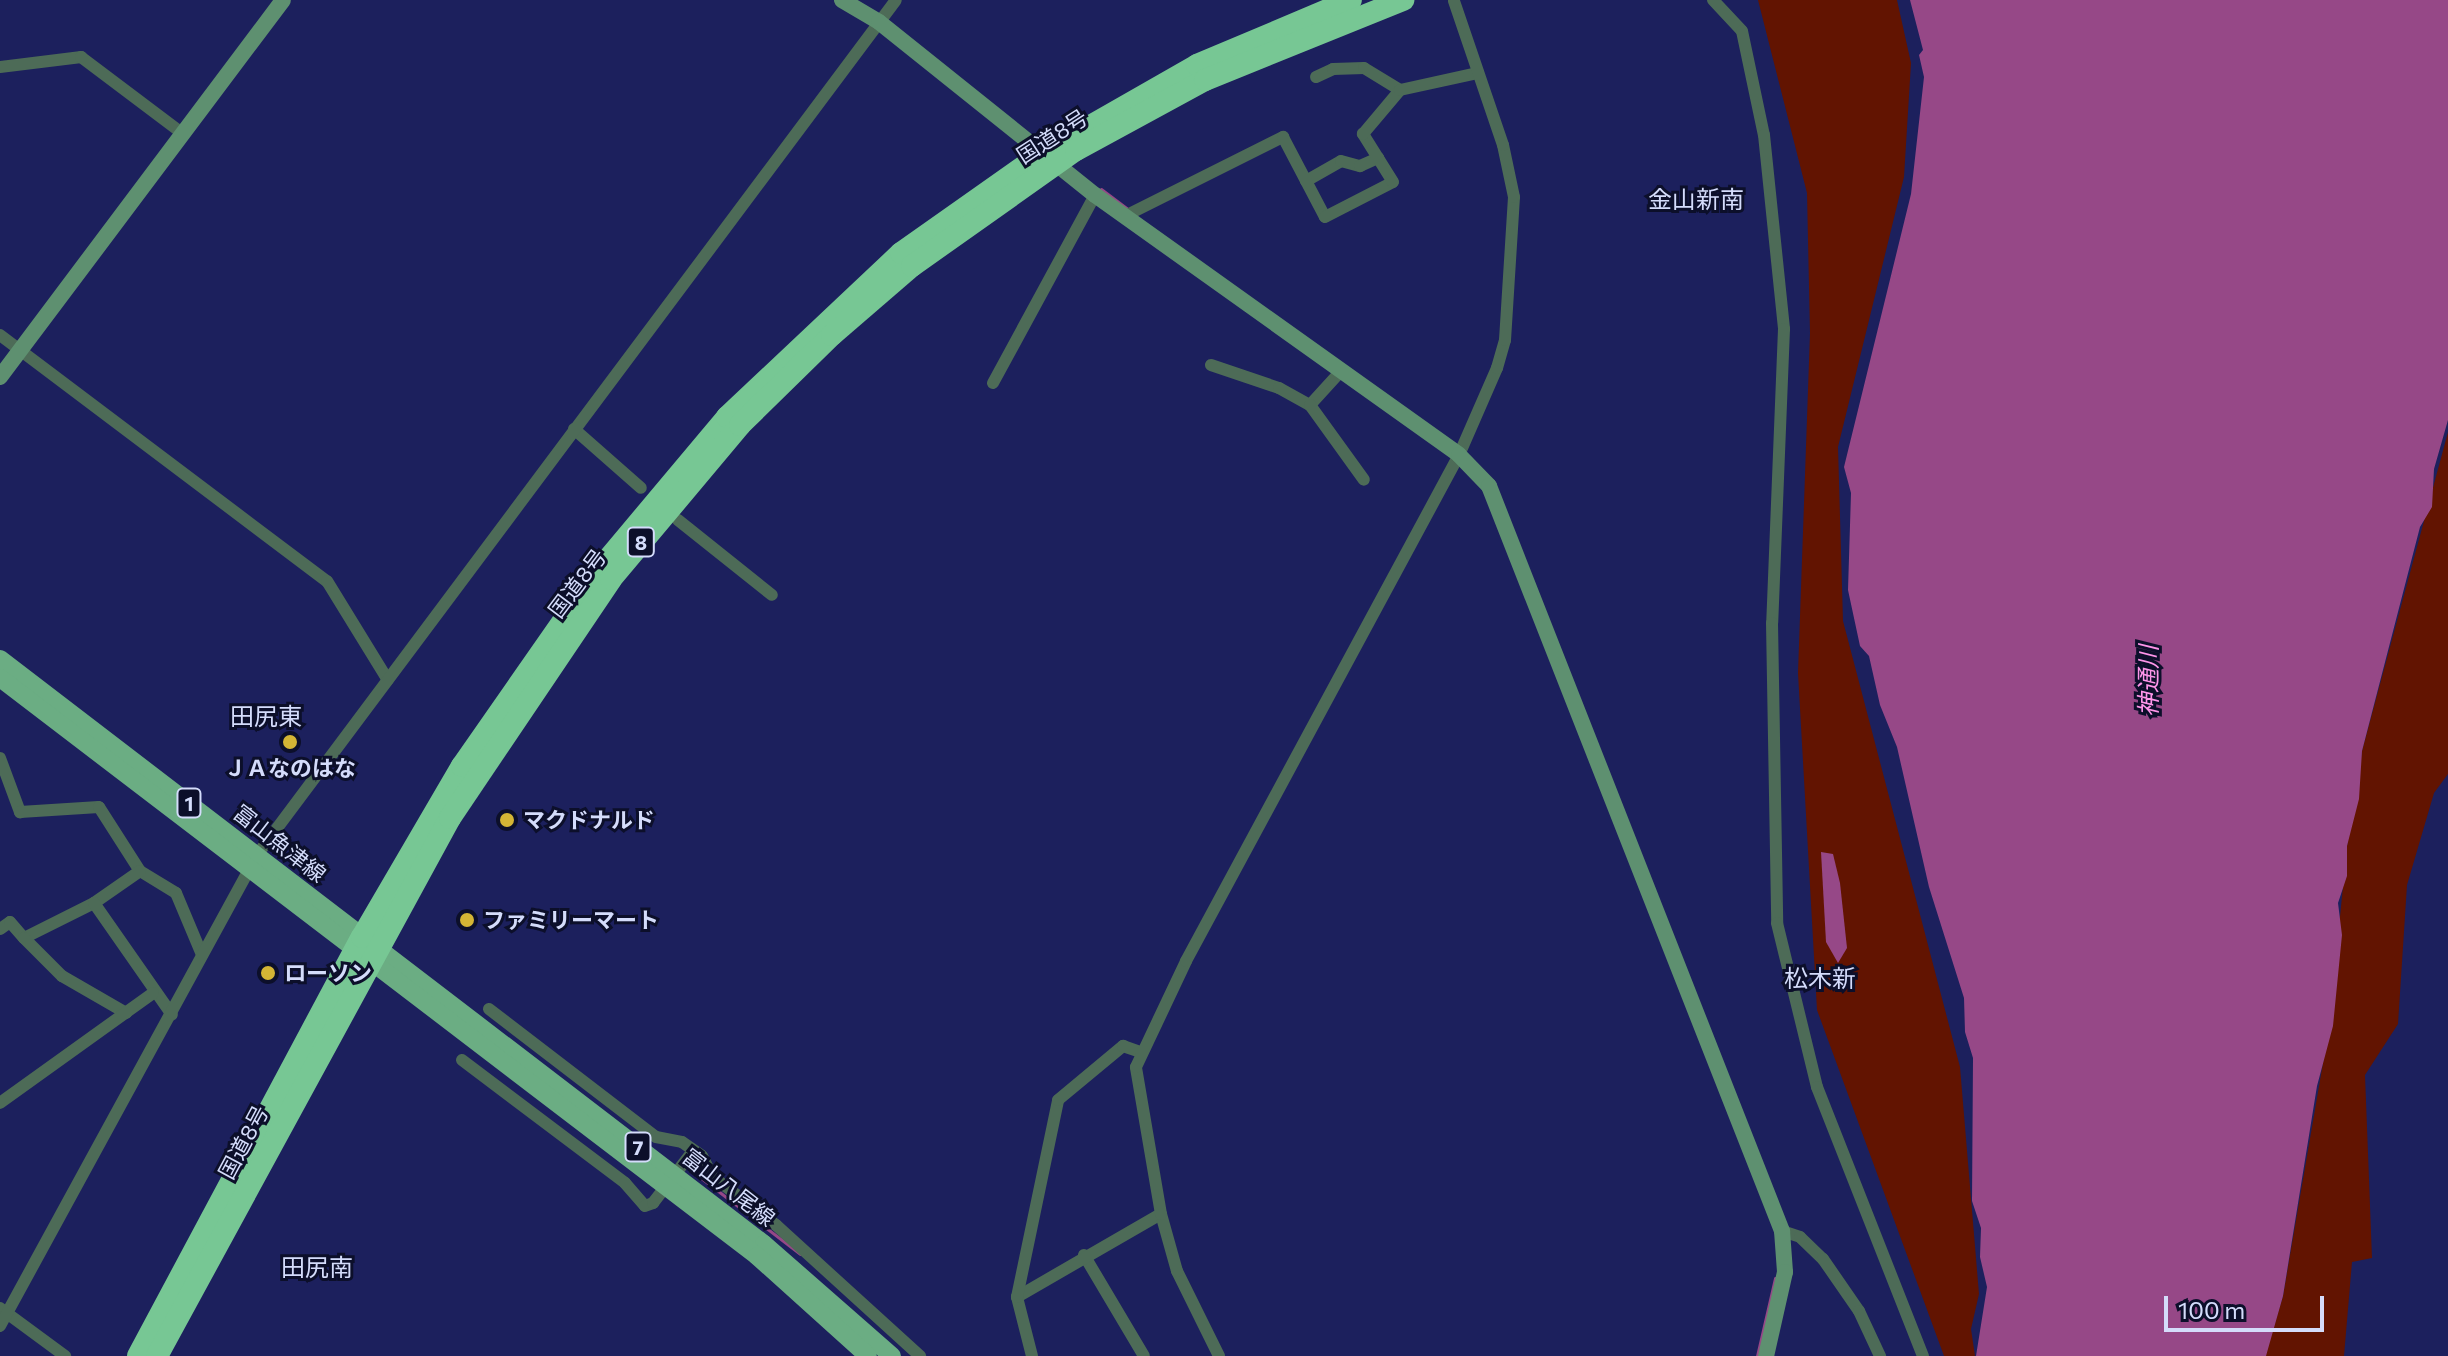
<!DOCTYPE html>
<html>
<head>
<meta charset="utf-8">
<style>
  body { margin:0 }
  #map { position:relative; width:2448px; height:1356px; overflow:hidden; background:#1c205d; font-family:Commissioner,"Noto Sans JP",sans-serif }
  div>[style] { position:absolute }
  .green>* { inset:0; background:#621401 }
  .water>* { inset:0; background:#964887 }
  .stream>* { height:3px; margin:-1.5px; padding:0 1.5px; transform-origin:1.5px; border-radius:1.5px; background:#964887 }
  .street>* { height:12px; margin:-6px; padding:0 6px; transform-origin:6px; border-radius:6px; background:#4d6b57 }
  .secondary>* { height:16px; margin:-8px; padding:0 8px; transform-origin:8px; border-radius:8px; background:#5e9070 }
  .primary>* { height:18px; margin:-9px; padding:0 9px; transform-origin:9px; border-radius:9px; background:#6bad83 }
  .highway>* { height:22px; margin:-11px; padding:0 11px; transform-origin:11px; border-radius:11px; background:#77c794 }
  .dots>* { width:22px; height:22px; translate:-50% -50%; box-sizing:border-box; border:4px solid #0c0f2a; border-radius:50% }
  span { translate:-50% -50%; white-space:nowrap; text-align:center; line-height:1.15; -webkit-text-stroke:6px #0c0f2a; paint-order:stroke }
  .shield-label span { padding:2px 6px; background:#0c0f2a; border:2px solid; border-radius:6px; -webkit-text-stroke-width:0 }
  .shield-label { font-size:20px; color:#d4dcfb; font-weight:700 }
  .street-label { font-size:22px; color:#d4dcfb }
  .poi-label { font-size:22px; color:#d4dcfb; font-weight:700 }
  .left { translate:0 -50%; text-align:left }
  .neighbourhood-label { font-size:24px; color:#d4dcfb }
  .water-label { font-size:24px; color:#fe95e9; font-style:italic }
  .scale { position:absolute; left:2164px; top:1296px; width:160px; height:36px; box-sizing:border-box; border:4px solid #d4dcfb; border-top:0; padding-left:10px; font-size:24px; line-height:28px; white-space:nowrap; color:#d4dcfb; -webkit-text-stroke:6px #0c0f2a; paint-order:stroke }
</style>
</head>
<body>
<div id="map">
  <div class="green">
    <i style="clip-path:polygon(1758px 0,1897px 0,1911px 63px,1904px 177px,1838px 447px,1843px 621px,1960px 1067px,1979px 1294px,1971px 1329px,1975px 1356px,1944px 1356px,1817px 1010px,1798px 673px,1810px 333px,1807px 193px)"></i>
    <i style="clip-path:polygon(2448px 432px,2448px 774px,2434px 793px,2407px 885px,2398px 1024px,2365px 1075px,2372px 1258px,2352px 1262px,2344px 1356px,2265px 1356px,2283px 1296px,2329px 1028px,2347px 846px,2362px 751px)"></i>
  </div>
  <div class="water">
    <i style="clip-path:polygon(1910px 0,2448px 0,2448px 420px,2434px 469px,2432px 507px,2420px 527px,2362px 751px,2359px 799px,2347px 846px,2347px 876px,2338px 903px,2342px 935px,2333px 1026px,2317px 1086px,2283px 1296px,2266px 1356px,1976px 1356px,1987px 1287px,1980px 1257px,1981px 1228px,1972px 1201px,1973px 1058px,1965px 1032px,1964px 998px,1929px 887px,1897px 747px,1880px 705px,1869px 656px,1860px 646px,1848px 590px,1851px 493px,1844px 467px,1911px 194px,1924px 77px,1919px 55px,1923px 50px)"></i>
    <i style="clip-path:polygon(1821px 852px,1833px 854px,1840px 883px,1847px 948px,1838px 963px,1826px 942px)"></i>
  </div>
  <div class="stream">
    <i style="left:1101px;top:189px;width:35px;rotate:37deg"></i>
    <i style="left:692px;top:1171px;width:136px;rotate:37.5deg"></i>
    <i style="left:1757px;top:1356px;width:80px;rotate:-77deg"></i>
  </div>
  <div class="street">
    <i style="left:1713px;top:0;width:42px;rotate:46.9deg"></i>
    <i style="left:1742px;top:31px;width:106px;rotate:78.1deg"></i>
    <i style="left:1764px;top:135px;width:195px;rotate:84.1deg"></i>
    <i style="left:1784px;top:329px;width:294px;rotate:92.3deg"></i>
    <i style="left:1772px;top:623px;width:300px;rotate:89deg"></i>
    <i style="left:1777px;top:923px;width:169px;rotate:76.3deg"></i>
    <i style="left:1817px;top:1087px;width:289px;rotate:68.5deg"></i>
    <i style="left:0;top:67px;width:82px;rotate:-7deg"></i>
    <i style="left:81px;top:57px;width:128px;rotate:37deg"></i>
    <i style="left:1316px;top:77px;width:19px;rotate:-25deg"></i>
    <i style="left:1333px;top:69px;width:31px;rotate:-2deg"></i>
    <i style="left:1364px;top:68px;width:42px;rotate:31.4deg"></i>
    <i style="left:1306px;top:181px;width:40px;rotate:-29.7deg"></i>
    <i style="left:1341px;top:161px;width:20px;rotate:15deg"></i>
    <i style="left:1360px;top:166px;width:20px;rotate:-24deg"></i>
    <i style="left:1125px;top:216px;width:177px;rotate:-26.6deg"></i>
    <i style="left:1283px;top:137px;width:90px;rotate:62.3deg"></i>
    <i style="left:1325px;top:217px;width:76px;rotate:-27.2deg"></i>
    <i style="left:1393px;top:182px;width:57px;rotate:-122deg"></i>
    <i style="left:1363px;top:134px;width:57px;rotate:-49.9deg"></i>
    <i style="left:1400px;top:90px;width:80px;rotate:-12.3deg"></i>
    <i style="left:0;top:335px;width:409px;rotate:37deg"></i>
    <i style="left:327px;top:581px;width:116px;rotate:58.4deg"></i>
    <i style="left:1211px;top:365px;width:72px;rotate:18.7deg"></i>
    <i style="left:1279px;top:388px;width:35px;rotate:29deg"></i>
    <i style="left:1310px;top:405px;width:45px;rotate:-47.7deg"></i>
    <i style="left:993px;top:383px;width:214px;rotate:-61.5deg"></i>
    <i style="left:1310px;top:405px;width:92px;rotate:54.2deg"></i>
    <i style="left:574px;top:429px;width:89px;rotate:41.4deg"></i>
    <i style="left:678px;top:520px;width:120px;rotate:38.6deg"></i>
    <i style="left:0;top:758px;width:58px;rotate:69.7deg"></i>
    <i style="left:20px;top:812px;width:79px;rotate:-3.6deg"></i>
    <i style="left:99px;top:807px;width:76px;rotate:57.4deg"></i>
    <i style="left:140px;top:871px;width:42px;rotate:31.4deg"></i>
    <i style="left:176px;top:893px;width:67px;rotate:67.2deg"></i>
    <i style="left:94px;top:903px;width:56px;rotate:-34.8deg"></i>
    <i style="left:0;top:929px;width:12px;rotate:-35deg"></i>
    <i style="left:10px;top:922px;width:21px;rotate:49deg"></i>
    <i style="left:24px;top:938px;width:78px;rotate:-26.6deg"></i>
    <i style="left:94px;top:903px;width:136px;rotate:55.1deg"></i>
    <i style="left:24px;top:938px;width:54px;rotate:45deg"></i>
    <i style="left:62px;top:976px;width:74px;rotate:30deg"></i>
    <i style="left:489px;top:1009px;width:210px;rotate:37.5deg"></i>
    <i style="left:656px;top:1137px;width:26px;rotate:11deg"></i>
    <i style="left:682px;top:1142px;width:24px;rotate:35deg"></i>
    <i style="left:702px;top:1156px;width:22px;rotate:63deg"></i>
    <i style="left:712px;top:1176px;width:81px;rotate:37.4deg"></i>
    <i style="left:776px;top:1225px;width:195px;rotate:42.3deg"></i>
    <i style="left:462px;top:1060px;width:204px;rotate:37deg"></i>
    <i style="left:625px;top:1183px;width:30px;rotate:49deg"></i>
    <i style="left:645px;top:1206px;width:9px;rotate:-21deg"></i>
    <i style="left:653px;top:1203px;width:66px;rotate:-52.4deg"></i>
    <i style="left:0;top:1103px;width:188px;rotate:-35.7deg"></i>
    <i style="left:1782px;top:1231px;width:19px;rotate:18deg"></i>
    <i style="left:1800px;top:1237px;width:32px;rotate:44deg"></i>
    <i style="left:1823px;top:1259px;width:63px;rotate:55.3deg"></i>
    <i style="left:1859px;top:1311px;width:50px;rotate:65deg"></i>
    <i style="left:1084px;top:1255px;width:117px;rotate:59.3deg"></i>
    <i style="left:1017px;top:1297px;width:166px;rotate:-30deg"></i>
    <i style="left:0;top:1308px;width:81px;rotate:36.4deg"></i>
    <i style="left:0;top:1326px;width:537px;rotate:-61.38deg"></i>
    <i style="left:257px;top:855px;width:1067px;rotate:-53.23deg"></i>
    <i style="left:1032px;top:1356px;width:61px;rotate:-104.3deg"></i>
    <i style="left:1017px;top:1297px;width:201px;rotate:-78.2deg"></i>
    <i style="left:1058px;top:1100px;width:85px;rotate:-39.7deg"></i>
    <i style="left:1123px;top:1046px;width:18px;rotate:19deg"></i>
    <i style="left:1219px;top:1356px;width:95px;rotate:-116.3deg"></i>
    <i style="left:1177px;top:1271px;width:59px;rotate:-105.7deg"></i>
    <i style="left:1161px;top:1214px;width:149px;rotate:-99.7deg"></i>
    <i style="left:1136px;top:1067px;width:117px;rotate:-64.7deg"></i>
    <i style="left:1186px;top:961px;width:575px;rotate:-61.65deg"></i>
    <i style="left:1459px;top:455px;width:95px;rotate:-66.4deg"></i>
    <i style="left:1497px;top:368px;width:29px;rotate:-74deg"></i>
    <i style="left:1505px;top:340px;width:143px;rotate:-86.4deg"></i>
    <i style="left:1514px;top:197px;width:53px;rotate:-101.9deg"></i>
    <i style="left:1503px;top:145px;width:152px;rotate:-108.8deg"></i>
  </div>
  <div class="secondary">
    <i style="left:842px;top:0;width:43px;rotate:30.7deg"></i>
    <i style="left:879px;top:22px;width:277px;rotate:38.7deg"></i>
    <i style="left:1095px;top:195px;width:447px;rotate:35.5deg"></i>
    <i style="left:1459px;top:455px;width:43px;rotate:45.9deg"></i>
    <i style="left:1489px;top:486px;width:801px;rotate:68.53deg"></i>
    <i style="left:1782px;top:1231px;width:41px;rotate:85.8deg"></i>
    <i style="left:1785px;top:1272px;width:86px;rotate:102.7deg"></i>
    <i style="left:0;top:377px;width:471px;rotate:-53.1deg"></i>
  </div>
  <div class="primary">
    <i style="left:0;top:659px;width:962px;rotate:37.44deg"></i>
    <i style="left:764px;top:1244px;width:170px;rotate:41.2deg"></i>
    <i style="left:0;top:678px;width:952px;rotate:37.36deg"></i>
    <i style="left:757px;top:1256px;width:149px;rotate:42deg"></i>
  </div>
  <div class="highway">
    <i style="left:138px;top:1356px;width:475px;rotate:-61.9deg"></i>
    <i style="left:362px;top:937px;width:198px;rotate:-59.7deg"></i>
    <i style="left:462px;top:766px;width:238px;rotate:-55.1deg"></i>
    <i style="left:598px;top:571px;width:201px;rotate:-50deg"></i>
    <i style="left:727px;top:417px;width:239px;rotate:-43.3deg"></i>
    <i style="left:901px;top:253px;width:174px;rotate:-35.2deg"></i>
    <i style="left:1043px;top:153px;width:177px;rotate:-29.7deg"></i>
    <i style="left:1197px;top:65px;width:167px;rotate:-22.9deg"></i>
    <i style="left:157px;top:1356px;width:613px;rotate:-61.43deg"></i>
    <i style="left:450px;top:818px;width:288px;rotate:-56deg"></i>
    <i style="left:611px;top:579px;width:201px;rotate:-50deg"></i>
    <i style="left:740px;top:425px;width:129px;rotate:-44.4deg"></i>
    <i style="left:832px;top:335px;width:106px;rotate:-40.8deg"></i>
    <i style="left:912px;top:266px;width:201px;rotate:-35.3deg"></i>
    <i style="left:1076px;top:150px;width:147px;rotate:-28.5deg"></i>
    <i style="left:1205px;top:80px;width:214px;rotate:-22deg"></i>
  </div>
  <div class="dots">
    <i style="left:290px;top:742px;background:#d4b535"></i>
    <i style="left:507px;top:820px;background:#d4b535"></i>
    <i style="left:467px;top:920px;background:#d4b535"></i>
    <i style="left:268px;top:973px;background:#d4b535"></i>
  </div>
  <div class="shield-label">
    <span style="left:641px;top:542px">8</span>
    <span style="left:189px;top:803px">1</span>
    <span style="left:638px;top:1147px">7</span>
  </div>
  <div class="street-label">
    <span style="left:1052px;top:136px;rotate:-33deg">国道8号</span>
    <span style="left:577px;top:583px;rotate:-53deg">国道8号</span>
    <span style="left:280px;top:843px;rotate:38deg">富山魚津線</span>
    <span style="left:243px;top:1142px;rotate:-62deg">国道8号</span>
    <span style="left:729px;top:1187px;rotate:38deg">富山八尾線</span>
  </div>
  <div class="poi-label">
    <span style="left:290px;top:768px">ＪＡなのはな</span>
    <span class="left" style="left:523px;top:820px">マクドナルド</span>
    <span class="left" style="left:483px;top:920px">ファミリーマート</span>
    <span class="left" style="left:284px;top:973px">ローソン</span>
  </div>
  <div class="neighbourhood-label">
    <span style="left:1696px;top:199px">金山新南</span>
    <span style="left:266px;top:716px">田尻東</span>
    <span style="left:1820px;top:978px">松木新</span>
    <span style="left:317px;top:1267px">田尻南</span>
  </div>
  <div class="water-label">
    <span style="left:2148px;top:681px;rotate:-90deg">神通川</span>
  </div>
  <div class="scale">100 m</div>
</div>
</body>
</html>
